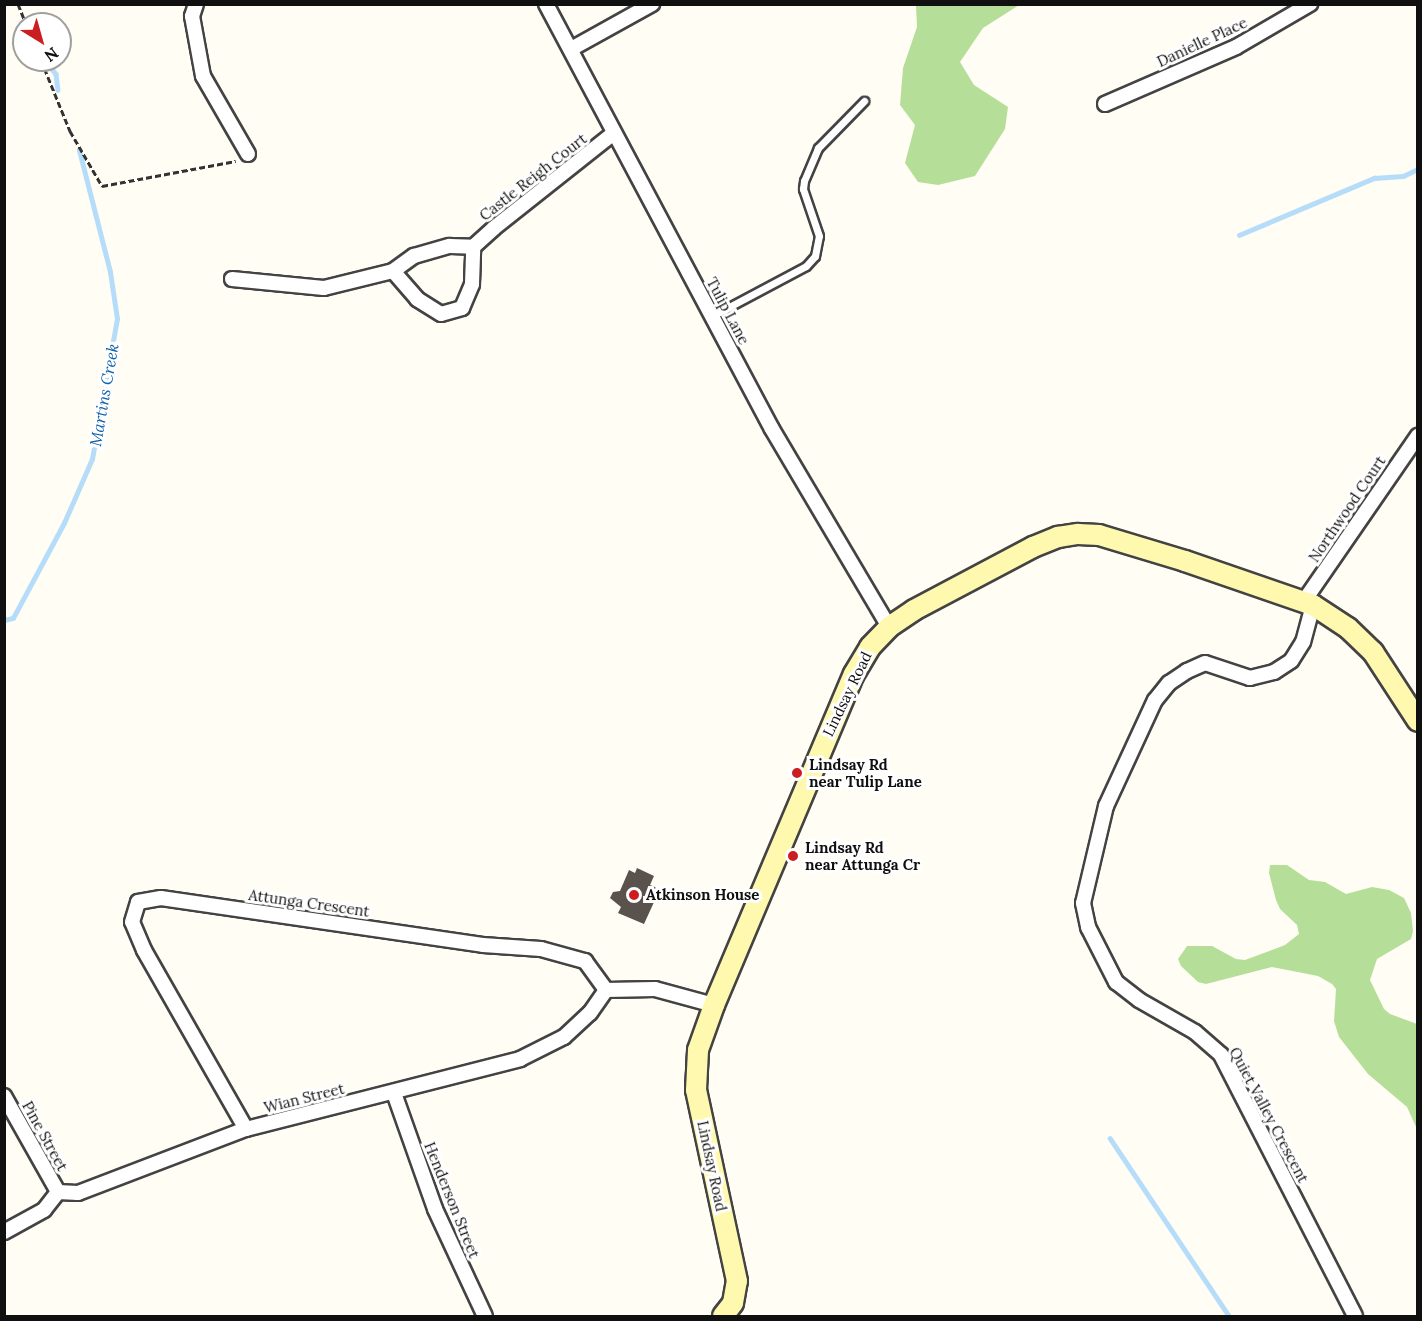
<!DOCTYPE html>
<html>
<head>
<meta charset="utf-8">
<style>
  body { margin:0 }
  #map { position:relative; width:1422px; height:1321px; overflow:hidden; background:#fffdf4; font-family:Lora,serif }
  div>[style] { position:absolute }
  .forest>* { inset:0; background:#b5df98 }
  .stream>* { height:4.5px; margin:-2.25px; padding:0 2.25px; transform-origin:2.25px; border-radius:2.25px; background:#b5ddfa }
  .building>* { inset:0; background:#5a524c }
  .path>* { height:3px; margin-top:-1.5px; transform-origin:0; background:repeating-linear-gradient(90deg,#323232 0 6px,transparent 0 9px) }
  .roads { filter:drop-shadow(2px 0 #434343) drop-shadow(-2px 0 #434343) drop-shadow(0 2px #434343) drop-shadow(0 -2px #434343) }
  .lane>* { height:7px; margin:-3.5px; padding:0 3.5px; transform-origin:3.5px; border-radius:3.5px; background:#fff }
  .street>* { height:14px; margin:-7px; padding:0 7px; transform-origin:7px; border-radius:7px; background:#fff }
  .secondary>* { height:20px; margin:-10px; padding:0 10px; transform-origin:10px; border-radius:10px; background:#fff9af }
  .dots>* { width:16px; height:16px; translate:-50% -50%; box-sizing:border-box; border:3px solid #fff; border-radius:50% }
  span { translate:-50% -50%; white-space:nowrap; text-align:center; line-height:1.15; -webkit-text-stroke:6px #fff; paint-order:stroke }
  .street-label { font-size:15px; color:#101010 }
  .poi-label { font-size:15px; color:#101010; font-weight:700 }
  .left { translate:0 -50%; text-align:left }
  .water-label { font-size:16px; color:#1062ac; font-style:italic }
  .frame { position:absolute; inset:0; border:6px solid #101010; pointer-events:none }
  .north { position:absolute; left:12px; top:12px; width:60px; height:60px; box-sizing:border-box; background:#fff; border:2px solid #9f9f9f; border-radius:50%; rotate:143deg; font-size:16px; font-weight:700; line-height:24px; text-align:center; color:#101010 }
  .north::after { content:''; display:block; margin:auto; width:21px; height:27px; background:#ca1e20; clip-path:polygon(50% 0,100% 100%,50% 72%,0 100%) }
</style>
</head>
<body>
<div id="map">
  <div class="forest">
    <i style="clip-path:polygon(916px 5px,1019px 5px,983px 28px,960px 62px,974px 85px,1008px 107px,1005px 129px,975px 176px,938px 185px,918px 182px,905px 163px,915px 125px,900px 105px,903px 68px,917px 27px)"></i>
    <i style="clip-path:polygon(1270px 865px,1287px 865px,1309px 880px,1325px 882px,1346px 894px,1372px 887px,1389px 890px,1404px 898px,1411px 913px,1413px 931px,1411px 939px,1377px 959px,1370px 980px,1384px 1009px,1390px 1014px,1417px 1024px,1417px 1129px,1407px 1107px,1368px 1074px,1339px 1037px,1334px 1021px,1336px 989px,1332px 984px,1318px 976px,1272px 967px,1206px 984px,1198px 982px,1181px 966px,1178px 959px,1187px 946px,1212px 946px,1236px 959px,1245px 960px,1285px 945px,1299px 934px,1297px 925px,1280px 909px,1276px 900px,1269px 873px)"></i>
  </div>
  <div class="stream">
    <i style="left:23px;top:34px;width:1px;rotate:45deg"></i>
    <i style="left:44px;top:60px;width:18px;rotate:49deg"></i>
    <i style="left:56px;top:74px;width:16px;rotate:83deg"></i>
    <i style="left:1239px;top:235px;width:147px;rotate:-22.9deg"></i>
    <i style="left:1374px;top:178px;width:29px;rotate:-4deg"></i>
    <i style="left:1403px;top:176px;width:17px;rotate:-25deg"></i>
    <i style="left:4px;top:620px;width:9px;rotate:-13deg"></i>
    <i style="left:13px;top:618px;width:108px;rotate:-61.8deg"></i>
    <i style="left:64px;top:523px;width:70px;rotate:-66.4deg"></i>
    <i style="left:92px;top:459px;width:142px;rotate:-79.9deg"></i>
    <i style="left:117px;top:319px;width:48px;rotate:-98.5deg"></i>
    <i style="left:110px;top:272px;width:126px;rotate:-104.3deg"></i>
    <i style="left:1110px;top:1138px;width:214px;rotate:56.2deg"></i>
  </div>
  <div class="building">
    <i style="clip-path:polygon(637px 868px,654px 876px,650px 885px,660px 889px,644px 924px,618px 913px,621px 907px,610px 898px,613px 892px,620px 891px,629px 870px,635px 873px)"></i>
  </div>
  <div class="path">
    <i style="left:18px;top:4px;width:22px;rotate:68deg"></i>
    <i style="left:41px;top:60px;width:77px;rotate:67.8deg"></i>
    <i style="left:70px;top:131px;width:64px;rotate:59.8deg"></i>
    <i style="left:102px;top:186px;width:136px;rotate:-10.6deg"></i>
  </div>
  <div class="roads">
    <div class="lane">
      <i style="left:712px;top:316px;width:106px;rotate:-28deg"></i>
      <i style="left:806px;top:266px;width:13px;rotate:-48deg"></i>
      <i style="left:815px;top:256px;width:20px;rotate:-79deg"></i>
      <i style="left:819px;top:236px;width:50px;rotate:-108.8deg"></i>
      <i style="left:803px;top:189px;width:8px;rotate:-83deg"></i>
      <i style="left:804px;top:181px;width:36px;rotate:-67deg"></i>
      <i style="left:818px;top:148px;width:66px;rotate:-45.6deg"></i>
    </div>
    <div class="street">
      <i style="left:196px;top:4px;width:13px;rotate:108deg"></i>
      <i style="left:192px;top:16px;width:61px;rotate:79.6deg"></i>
      <i style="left:203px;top:76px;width:90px;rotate:60deg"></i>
      <i style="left:546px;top:4px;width:481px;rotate:62deg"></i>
      <i style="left:772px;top:429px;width:230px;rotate:59.4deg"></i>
      <i style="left:571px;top:49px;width:93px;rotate:-29.1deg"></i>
      <i style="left:1105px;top:104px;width:143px;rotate:-23.5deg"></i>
      <i style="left:1236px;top:47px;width:86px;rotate:-30.2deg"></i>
      <i style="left:393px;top:271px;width:37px;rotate:49deg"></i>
      <i style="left:417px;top:299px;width:28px;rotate:32deg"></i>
      <i style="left:441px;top:314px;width:22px;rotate:-16deg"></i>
      <i style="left:462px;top:308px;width:26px;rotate:-67deg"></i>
      <i style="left:472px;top:284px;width:37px;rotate:-88deg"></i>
      <i style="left:473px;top:247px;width:28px;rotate:-42deg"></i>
      <i style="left:494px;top:228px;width:153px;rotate:-38.4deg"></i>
      <i style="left:232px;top:279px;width:92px;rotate:5.6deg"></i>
      <i style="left:324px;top:288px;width:71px;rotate:-13.8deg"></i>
      <i style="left:393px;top:271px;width:26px;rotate:-36deg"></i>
      <i style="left:414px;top:256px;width:37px;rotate:-16deg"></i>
      <i style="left:450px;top:246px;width:23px;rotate:2deg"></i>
      <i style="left:1304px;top:601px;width:201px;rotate:-55.4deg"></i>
      <i style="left:1313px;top:605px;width:38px;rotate:105deg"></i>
      <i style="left:1303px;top:642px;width:22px;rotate:122deg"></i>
      <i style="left:1291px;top:661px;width:20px;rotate:147deg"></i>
      <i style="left:1274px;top:672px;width:25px;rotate:166deg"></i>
      <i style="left:1250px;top:678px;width:47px;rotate:-161.6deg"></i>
      <i style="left:1205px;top:663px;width:20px;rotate:156deg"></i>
      <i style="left:1187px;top:671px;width:22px;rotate:146deg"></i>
      <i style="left:1169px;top:683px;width:22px;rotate:129deg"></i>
      <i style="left:1155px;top:700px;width:117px;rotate:114.8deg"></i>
      <i style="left:1106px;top:806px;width:100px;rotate:103.3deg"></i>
      <i style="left:1083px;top:903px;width:25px;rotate:78deg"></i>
      <i style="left:1088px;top:927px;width:62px;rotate:63deg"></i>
      <i style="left:1116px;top:982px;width:29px;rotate:38deg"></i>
      <i style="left:1139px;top:1000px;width:64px;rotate:29.7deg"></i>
      <i style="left:1195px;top:1032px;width:35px;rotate:41deg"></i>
      <i style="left:1221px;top:1055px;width:293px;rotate:62.8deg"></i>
      <i style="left:394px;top:1093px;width:123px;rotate:70.5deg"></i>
      <i style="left:435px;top:1209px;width:118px;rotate:65deg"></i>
      <i style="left:4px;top:1096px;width:110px;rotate:60.6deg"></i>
      <i style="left:246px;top:1129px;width:206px;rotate:-119.7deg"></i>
      <i style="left:144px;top:950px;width:30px;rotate:-113deg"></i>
      <i style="left:132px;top:922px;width:21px;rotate:-73deg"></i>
      <i style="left:138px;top:902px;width:23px;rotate:-10deg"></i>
      <i style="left:161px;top:898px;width:325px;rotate:8.3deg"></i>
      <i style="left:483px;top:945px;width:58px;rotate:3.9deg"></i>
      <i style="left:541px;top:949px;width:46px;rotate:15.3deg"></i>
      <i style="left:585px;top:961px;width:36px;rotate:54deg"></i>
      <i style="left:606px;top:990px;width:49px;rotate:-1.2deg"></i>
      <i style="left:655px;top:989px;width:61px;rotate:15.2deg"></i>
      <i style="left:58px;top:1192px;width:20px;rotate:3deg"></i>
      <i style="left:78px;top:1193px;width:180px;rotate:-20.9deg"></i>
      <i style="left:246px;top:1129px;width:283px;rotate:-14.3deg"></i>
      <i style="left:520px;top:1059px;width:49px;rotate:-26.6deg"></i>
      <i style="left:564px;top:1037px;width:35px;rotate:-43deg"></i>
      <i style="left:590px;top:1013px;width:28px;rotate:-55deg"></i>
      <i style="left:4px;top:1232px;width:46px;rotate:-28.8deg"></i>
      <i style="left:44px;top:1210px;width:23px;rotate:-52deg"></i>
    </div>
    <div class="secondary">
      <i style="left:723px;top:1316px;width:16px;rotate:-52deg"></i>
      <i style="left:733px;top:1303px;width:22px;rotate:-80deg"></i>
      <i style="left:737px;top:1281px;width:195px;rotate:-102.1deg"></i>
      <i style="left:696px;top:1090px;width:40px;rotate:-87.1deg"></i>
      <i style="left:698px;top:1050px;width:48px;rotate:-70.4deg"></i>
      <i style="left:714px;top:1005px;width:359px;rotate:-67.1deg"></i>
      <i style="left:854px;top:674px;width:31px;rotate:-59deg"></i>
      <i style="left:870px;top:647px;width:28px;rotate:-46deg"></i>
      <i style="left:889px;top:627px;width:30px;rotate:-34deg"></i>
      <i style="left:914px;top:610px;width:135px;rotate:-27.9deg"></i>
      <i style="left:1033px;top:547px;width:27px;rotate:-22deg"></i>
      <i style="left:1058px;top:537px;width:20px;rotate:-9deg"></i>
      <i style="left:1078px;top:534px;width:21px;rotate:3deg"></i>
      <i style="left:1099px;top:535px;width:90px;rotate:16.8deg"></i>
      <i style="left:1185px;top:561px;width:135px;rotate:19deg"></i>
      <i style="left:1313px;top:605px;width:42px;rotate:33.3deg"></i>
      <i style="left:1348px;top:628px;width:35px;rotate:44deg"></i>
      <i style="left:1373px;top:652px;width:82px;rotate:56.9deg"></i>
    </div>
  </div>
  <div class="dots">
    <i style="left:797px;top:773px;background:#ca1e20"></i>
    <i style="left:793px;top:856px;background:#ca1e20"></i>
    <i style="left:634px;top:895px;background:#ca1e20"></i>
  </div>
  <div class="street-label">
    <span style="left:1202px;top:42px;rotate:-25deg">Danielle Place</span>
    <span style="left:533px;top:177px;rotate:-38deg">Castle Reigh Court</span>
    <span style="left:728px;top:311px;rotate:62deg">Tulip Lane</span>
    <span style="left:1347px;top:509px;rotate:-56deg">Northwood Court</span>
    <span style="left:847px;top:694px;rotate:-64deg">Lindsay Road</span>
    <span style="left:309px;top:903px;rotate:8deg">Attunga Crescent</span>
    <span style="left:304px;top:1098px;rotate:-14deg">Wian Street</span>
    <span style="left:1269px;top:1115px;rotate:62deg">Quiet Valley Crescent</span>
    <span style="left:45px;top:1136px;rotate:61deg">Pine Street</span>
    <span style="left:712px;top:1166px;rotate:78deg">Lindsay Road</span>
    <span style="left:452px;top:1200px;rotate:68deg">Henderson Street</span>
  </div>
  <div class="poi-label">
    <span class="left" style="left:809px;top:773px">Lindsay Rd<br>near Tulip Lane</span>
    <span class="left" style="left:805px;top:856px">Lindsay Rd<br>near Attunga Cr</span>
    <span class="left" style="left:646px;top:895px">Atkinson House</span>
  </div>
  <div class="water-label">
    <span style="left:104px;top:395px;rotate:-80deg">Martins Creek</span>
  </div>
  <div class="frame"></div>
  <div class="north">N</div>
</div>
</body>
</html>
